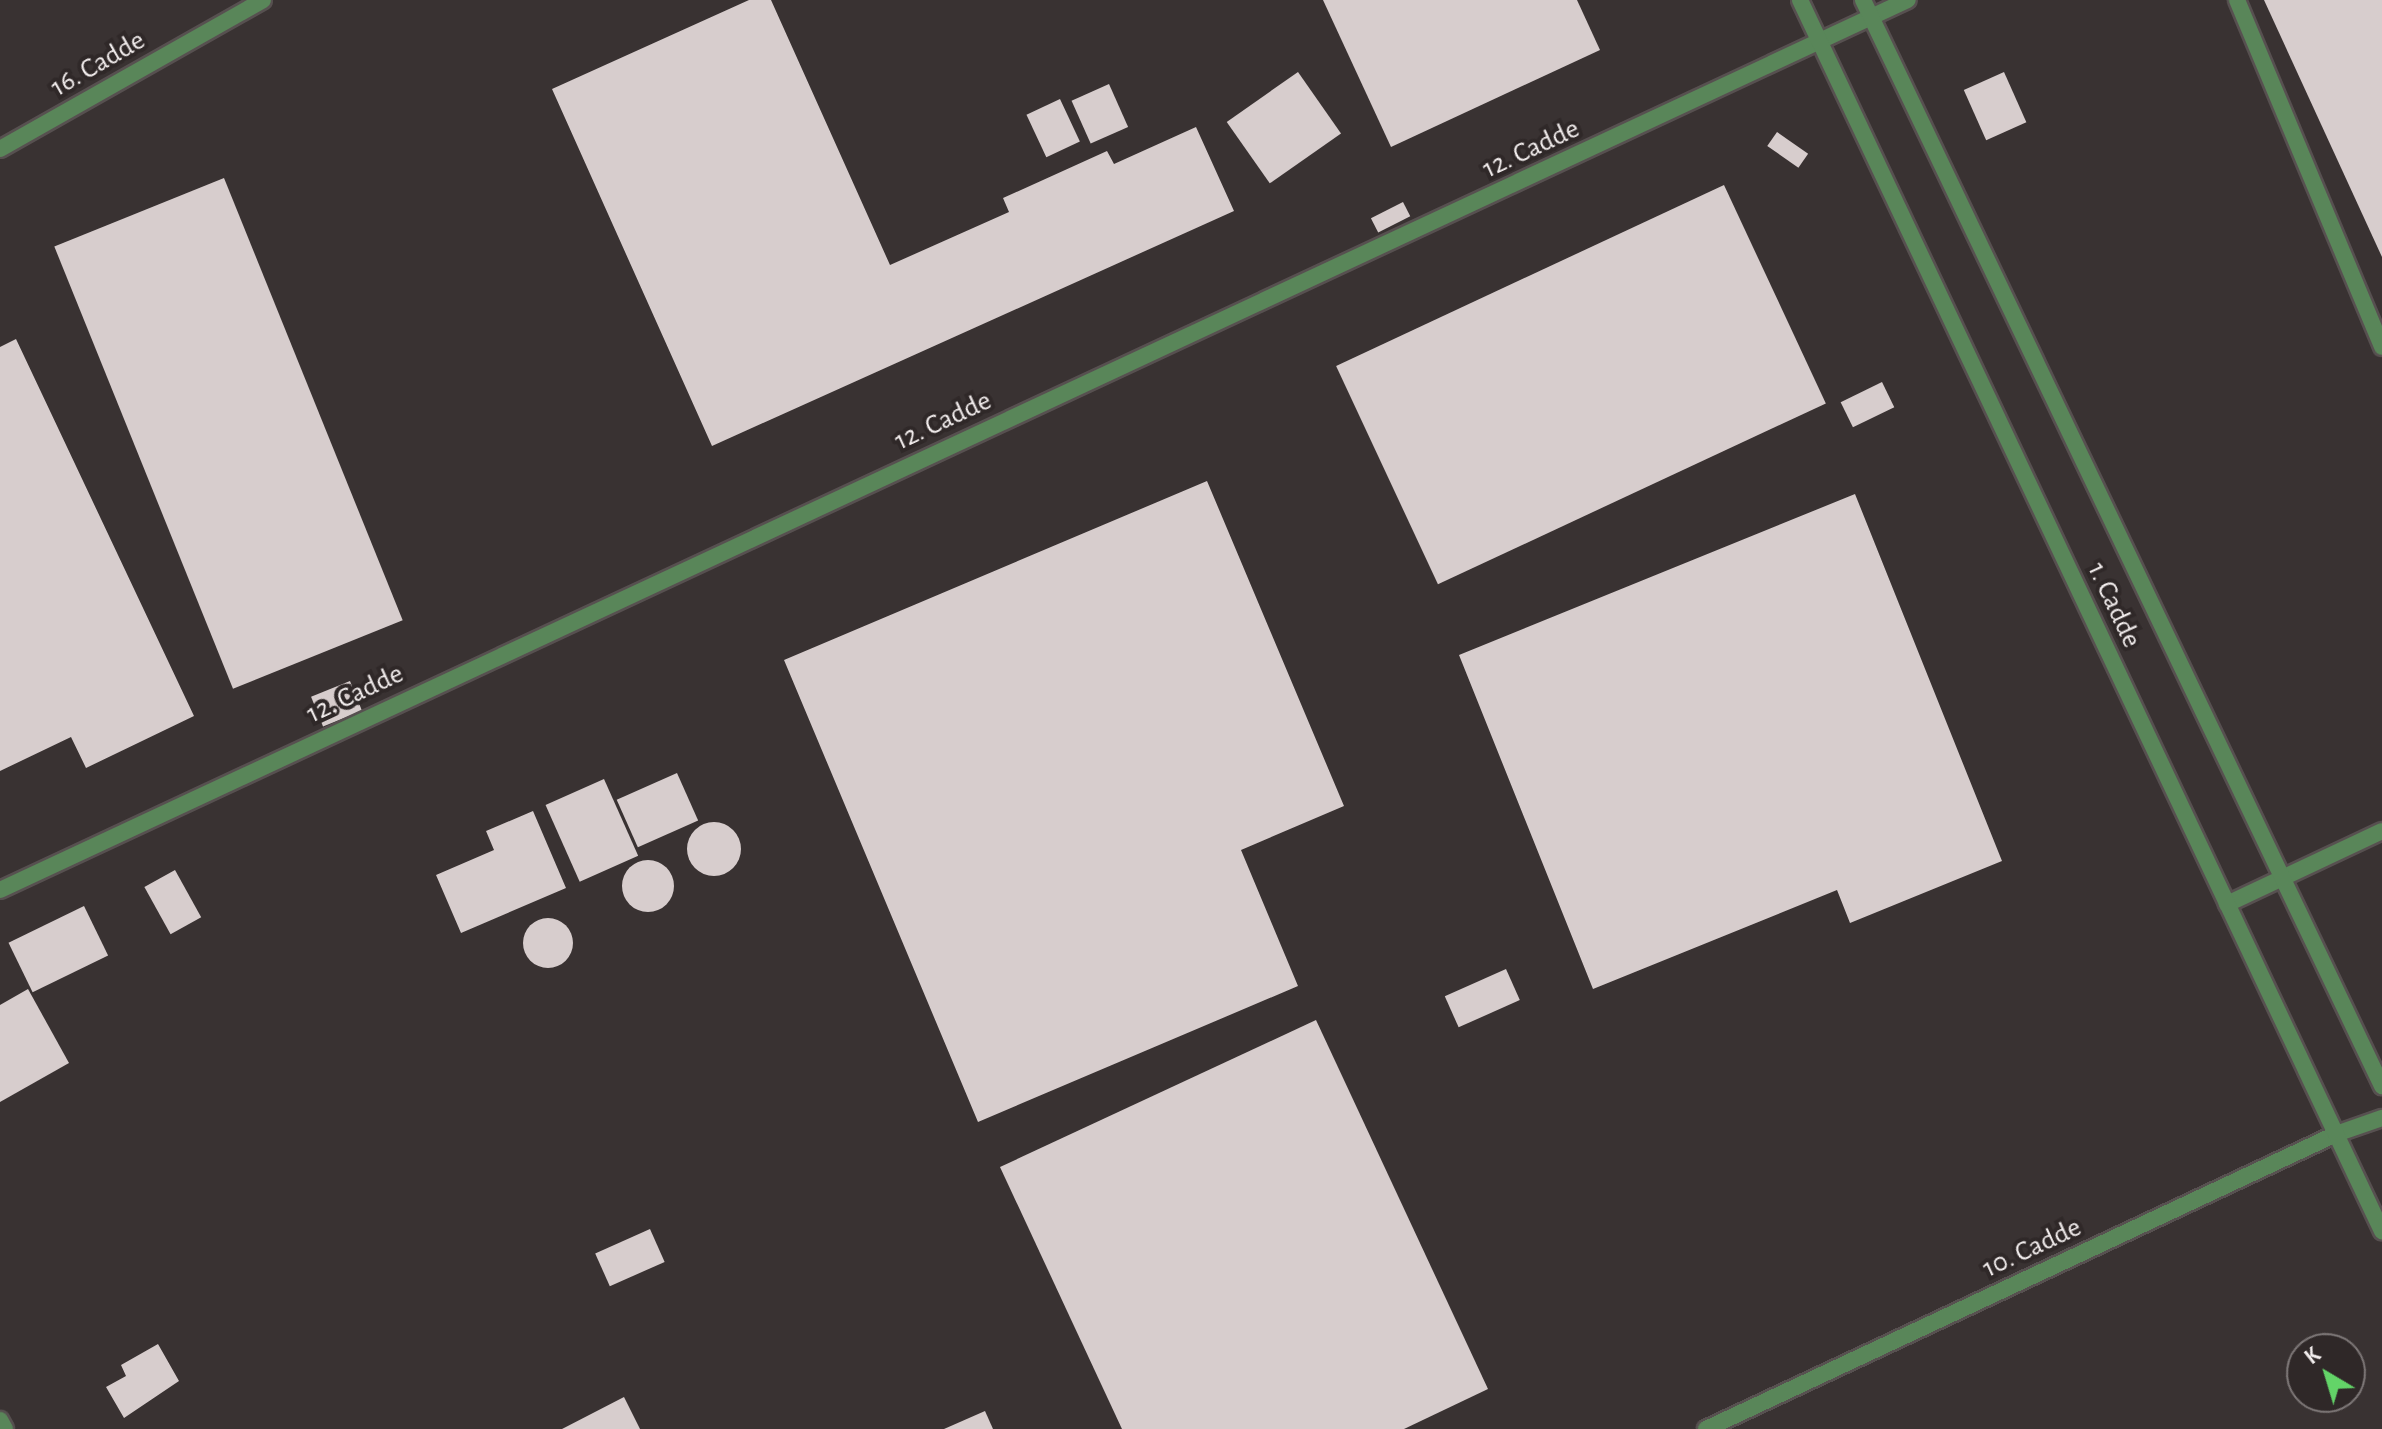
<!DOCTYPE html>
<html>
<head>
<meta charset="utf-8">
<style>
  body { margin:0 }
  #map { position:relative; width:2382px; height:1429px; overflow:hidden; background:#393232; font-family:"Alegreya Sans",sans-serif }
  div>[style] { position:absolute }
  .building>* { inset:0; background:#d7cdcd; transform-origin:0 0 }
  .round { border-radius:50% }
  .roads { filter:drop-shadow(2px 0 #575050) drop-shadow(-2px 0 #575050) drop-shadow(0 2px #575050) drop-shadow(0 -2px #575050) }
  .service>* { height:16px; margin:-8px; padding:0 8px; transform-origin:8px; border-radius:8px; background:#598659 }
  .tertiary>* { height:16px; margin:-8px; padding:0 8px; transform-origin:8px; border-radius:8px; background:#598659 }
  span { translate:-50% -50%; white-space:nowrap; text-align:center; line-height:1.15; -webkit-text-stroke:8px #2f2828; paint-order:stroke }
  .street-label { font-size:28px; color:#f4efef }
  .north { position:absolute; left:2286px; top:1333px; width:80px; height:80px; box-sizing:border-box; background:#2f2828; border:2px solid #7e7878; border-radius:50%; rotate:322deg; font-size:22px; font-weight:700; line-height:32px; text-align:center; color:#f4efef }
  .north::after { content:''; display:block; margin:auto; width:28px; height:36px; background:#63d468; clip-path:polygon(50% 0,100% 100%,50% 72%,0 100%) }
</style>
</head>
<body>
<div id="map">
  <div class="building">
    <i style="clip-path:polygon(749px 0,771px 0,890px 265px,1009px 212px,1003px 198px,1107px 151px,1114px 164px,1196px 127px,1234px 211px,712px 446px,552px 89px)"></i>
    <i style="clip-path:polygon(1323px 0,1577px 0,1600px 50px,1391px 147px)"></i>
    <i style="clip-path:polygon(2264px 0,2382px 0,2382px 257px)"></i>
    <i style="left:1298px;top:72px;width:75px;height:87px;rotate:55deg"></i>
    <i style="left:2004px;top:72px;width:55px;height:44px;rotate:66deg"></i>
    <i style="left:1109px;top:84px;width:47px;height:41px;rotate:66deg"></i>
    <i style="left:1060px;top:99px;width:47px;height:37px;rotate:65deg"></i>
    <i style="left:1777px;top:132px;width:38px;height:17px;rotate:35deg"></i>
    <i style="left:224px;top:178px;width:477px;height:183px;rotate:68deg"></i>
    <i style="left:1724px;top:185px;width:241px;height:428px;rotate:65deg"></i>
    <i style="left:1403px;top:202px;width:16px;height:36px;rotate:63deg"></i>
    <i style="clip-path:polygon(16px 339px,194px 716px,86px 768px,71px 737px,0 771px,0 347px)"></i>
    <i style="left:1882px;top:382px;width:28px;height:46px;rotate:64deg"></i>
    <i style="clip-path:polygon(1207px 481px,1344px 806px,1241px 850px,1298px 986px,978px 1122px,784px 660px)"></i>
    <i style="clip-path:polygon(1855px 494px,2002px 861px,1850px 923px,1837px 890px,1593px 989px,1459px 655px)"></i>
    <i style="left:350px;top:681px;width:32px;height:42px;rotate:68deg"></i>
    <i style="left:677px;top:773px;width:52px;height:66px;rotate:66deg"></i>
    <i style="left:604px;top:779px;width:84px;height:64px;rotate:66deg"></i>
    <i style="clip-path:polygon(533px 811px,566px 888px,461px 933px,436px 875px,494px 850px,486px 831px)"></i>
    <i class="round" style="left:687px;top:822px;width:54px;height:54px"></i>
    <i class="round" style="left:622px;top:860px;width:52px;height:52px"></i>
    <i style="left:175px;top:870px;width:54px;height:35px;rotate:61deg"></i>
    <i style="left:84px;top:906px;width:55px;height:84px;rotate:64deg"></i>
    <i class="round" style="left:523px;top:918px;width:50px;height:50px"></i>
    <i style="left:1506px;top:969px;width:34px;height:67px;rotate:66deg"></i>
    <i style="clip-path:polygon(28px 989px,69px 1063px,0 1102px,0 1005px)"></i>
    <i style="clip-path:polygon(1316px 1020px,1488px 1389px,1404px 1429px,1122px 1429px,1000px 1167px)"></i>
    <i style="left:650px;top:1229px;width:36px;height:60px;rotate:66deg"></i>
    <i style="clip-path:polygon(158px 1344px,179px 1381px,124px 1418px,106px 1387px,126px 1376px,121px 1365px)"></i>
    <i style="clip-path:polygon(624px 1397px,640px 1429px,562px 1429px)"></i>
    <i style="clip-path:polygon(985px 1411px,993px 1429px,944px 1429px)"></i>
  </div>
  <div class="roads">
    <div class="service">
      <i style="left:2237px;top:0;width:376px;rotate:67.3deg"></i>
      <i style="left:0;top:149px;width:302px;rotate:-29.5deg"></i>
      <i style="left:0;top:890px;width:2105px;rotate:-25.01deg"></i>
      <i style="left:2227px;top:904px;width:171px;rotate:-25.2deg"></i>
      <i style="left:0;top:1420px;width:10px;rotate:61deg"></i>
      <i style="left:1706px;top:1429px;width:696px;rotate:-25.09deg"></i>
      <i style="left:2336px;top:1134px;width:49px;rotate:-19.2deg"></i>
    </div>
    <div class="tertiary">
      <i style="left:1800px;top:0;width:1362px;rotate:64.7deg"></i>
      <i style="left:1863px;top:0;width:1204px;rotate:64.46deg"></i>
    </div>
  </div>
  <div class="street-label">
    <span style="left:98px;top:64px;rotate:-30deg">16. Cadde</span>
    <span style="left:1531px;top:149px;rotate:-25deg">12. Cadde</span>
    <span style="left:943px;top:421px;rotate:-25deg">12. Cadde</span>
    <span style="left:2114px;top:605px;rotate:65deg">1. Cadde</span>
    <span style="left:355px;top:694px;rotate:-25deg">12. Cadde</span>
    <span style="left:2032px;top:1248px;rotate:-25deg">10. Cadde</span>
  </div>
  <div class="north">K</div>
</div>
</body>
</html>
